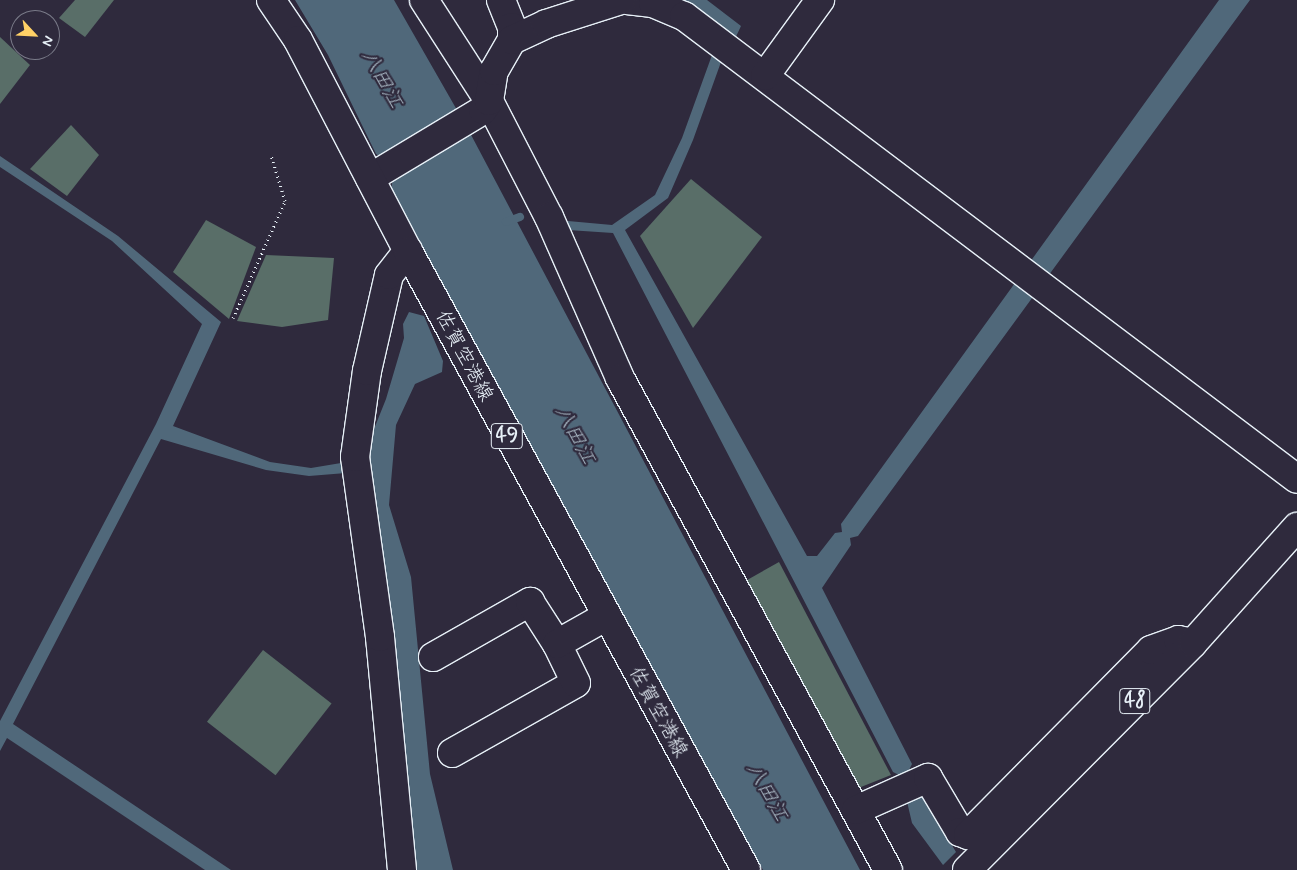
<!DOCTYPE html>
<html>
<head>
<meta charset="utf-8">
<style>
  body { margin:0 }
  #map { position:relative; width:1297px; height:870px; overflow:hidden; background:#2f2a3d; font-family:Mynerve,"Klee One",sans-serif }
  div>[style] { position:absolute }
  .green>* { inset:0; background:#596e68; transform-origin:0 0 }
  .water>* { inset:0; background:#50687a }
  .stream>* { height:8px; margin:-4px; padding:0 4px; transform-origin:4px; border-radius:4px; background:#50687a }
  .path>* { height:3px; margin-top:-1.5px; transform-origin:0; background:repeating-linear-gradient(90deg,#e8f1f8 0 1px,transparent 0 5px) }
  .roads { filter:drop-shadow(1px 0 #e8f1f8) drop-shadow(-1px 0 #e8f1f8) drop-shadow(0 1px #e8f1f8) drop-shadow(0 -1px #e8f1f8) }
  .minor>* { height:28px; margin:-14px; padding:0 14px; transform-origin:14px; border-radius:14px; background:#2f2a3d }
  .major>* { height:28px; margin:-14px; padding:0 14px; transform-origin:14px; border-radius:14px; background:#2f2a3d }
  span { translate:-50% -50%; white-space:nowrap; text-align:center; line-height:1.15; -webkit-text-stroke:4.5px #2f2a3d; paint-order:stroke }
  .shield-label span { padding:1px 4px; background:#2f2a3d; border:1px solid; border-radius:4px; -webkit-text-stroke-width:0 }
  .shield-label { font-size:19px; color:#e8f1f8; font-weight:700 }
  .street-label { font-size:20px; color:#e8f1f8 }
  .water-label { font-size:21px; color:#abbac6; font-style:italic }
  .north { position:absolute; left:10px; top:10px; width:50px; height:50px; box-sizing:border-box; background:#2f2a3d; border:1px solid #797a88; border-radius:50%; rotate:115deg; font-size:14px; font-weight:700; line-height:20px; text-align:center; color:#e8f1f8 }
  .north::after { content:''; display:block; margin:auto; width:18px; height:22px; background:#ffd166; clip-path:polygon(50% 0,100% 100%,50% 72%,0 100%) }
</style>
</head>
<body>
<div id="map">
  <div class="green">
    <i style="clip-path:polygon(75px 0,114px 0,85px 37px,59px 18px)"></i>
    <i style="clip-path:polygon(0 37px,30px 65px,0 104px)"></i>
    <i style="clip-path:polygon(71px 125px,99px 155px,67px 196px,30px 169px)"></i>
    <i style="clip-path:polygon(691px 179px,762px 237px,693px 328px,640px 236px)"></i>
    <i style="clip-path:polygon(206px 220px,256px 247px,229px 319px,173px 272px)"></i>
    <i style="clip-path:polygon(266px 255px,334px 258px,328px 320px,282px 327px,237px 321px)"></i>
    <i style="clip-path:polygon(779px 562px,891px 775px,856px 789px,740px 584px)"></i>
    <i style="left:263px;top:650px;width:87px;height:91px;rotate:38deg"></i>
  </div>
  <div class="water">
    <i style="clip-path:polygon(295px 0,394px 0,469px 131px,860px 870px,763px 870px,391px 190px,393px 178px,384px 159px,376px 154px,328px 55px)"></i>
    <i style="clip-path:polygon(684px 0,707px 0,741px 26px,733px 43px,723px 29px)"></i>
    <i style="clip-path:polygon(1219px 0,1250px 0,858px 536px,850px 538px,851px 545px,822px 588px,912px 764px,908px 772px,956px 852px,943px 865px,912px 823px,901px 776px,893px 772px,613px 233px,568px 230px,568px 221px,612px 225px,655px 195px,682px 138px,712px 55px,717px 57px,721px 62px,693px 140px,668px 198px,625px 230px,807px 556px,817px 556px,835px 533px,842px 532px,841px 524px)"></i>
    <i style="clip-path:polygon(0 156px,118px 236px,221px 322px,173px 426px,270px 462px,311px 468px,347px 462px,346px 473px,309px 476px,266px 470px,161px 439px,13px 724px,231px 870px,205px 870px,7px 738px,0 751px,0 721px,156px 424px,202px 324px,112px 241px,0 167px)"></i>
    <i style="clip-path:polygon(409px 312px,424px 316px,443px 361px,442px 372px,415px 384px,396px 425px,389px 505px,411px 577px,430px 774px,453px 870px,412px 870px,368px 462px,368px 444px,386px 399px,404px 338px,403px 324px)"></i>
  </div>
  <div class="stream">
    <i style="left:506px;top:222px;width:15px;rotate:-20deg"></i>
  </div>
  <div class="path">
    <i style="left:233px;top:318px;width:128px;rotate:-66deg"></i>
    <i style="left:285px;top:201px;width:48px;rotate:-106.9deg"></i>
  </div>
  <div class="roads">
    <div class="minor">
      <i style="left:424px;top:0;width:120px;rotate:57.2deg"></i>
      <i style="left:489px;top:101px;width:131px;rotate:62.7deg"></i>
      <i style="left:549px;top:217px;width:176px;rotate:66.2deg"></i>
      <i style="left:620px;top:378px;width:560px;rotate:61.42deg"></i>
      <i style="left:501px;top:0;width:29px;rotate:68deg"></i>
      <i style="left:512px;top:27px;width:13px;rotate:90deg"></i>
      <i style="left:627px;top:0;width:26px;rotate:7deg"></i>
      <i style="left:653px;top:3px;width:34px;rotate:23deg"></i>
      <i style="left:684px;top:16px;width:768px;rotate:37.06deg"></i>
      <i style="left:765px;top:76px;width:94px;rotate:-54.1deg"></i>
      <i style="left:370px;top:178px;width:132px;rotate:-31deg"></i>
      <i style="left:483px;top:110px;width:11px;rotate:-56deg"></i>
      <i style="left:489px;top:101px;width:30px;rotate:-81deg"></i>
      <i style="left:494px;top:71px;width:36px;rotate:-60deg"></i>
      <i style="left:512px;top:40px;width:38px;rotate:-25deg"></i>
      <i style="left:546px;top:24px;width:79px;rotate:-17.7deg"></i>
      <i style="left:433px;top:657px;width:112px;rotate:-29.6deg"></i>
      <i style="left:530px;top:602px;width:50px;rotate:57.3deg"></i>
      <i style="left:452px;top:753px;width:142px;rotate:-29.4deg"></i>
      <i style="left:576px;top:683px;width:43px;rotate:-116deg"></i>
      <i style="left:557px;top:644px;width:55px;rotate:-29.4deg"></i>
      <i style="left:856px;top:810px;width:79px;rotate:-24deg"></i>
      <i style="left:928px;top:778px;width:63px;rotate:59.3deg"></i>
      <i style="left:960px;top:832px;width:9px;rotate:21deg"></i>
      <i style="left:968px;top:835px;width:260px;rotate:-45.3deg"></i>
      <i style="left:1151px;top:650px;width:29px;rotate:-20deg"></i>
      <i style="left:1178px;top:640px;width:15px;rotate:11deg"></i>
      <i style="left:402px;top:870px;width:234px;rotate:-95.4deg"></i>
      <i style="left:380px;top:637px;width:182px;rotate:-97.9deg"></i>
      <i style="left:355px;top:457px;width:87px;rotate:-82.1deg"></i>
      <i style="left:367px;top:371px;width:98px;rotate:-77.1deg"></i>
      <i style="left:389px;top:275px;width:31px;rotate:-52deg"></i>
    </div>
    <div class="major">
      <i style="left:271px;top:0;width:48px;rotate:56deg"></i>
      <i style="left:298px;top:40px;width:238px;rotate:62.5deg"></i>
      <i style="left:408px;top:251px;width:705px;rotate:61.36deg"></i>
      <i style="left:967px;top:870px;width:320px;rotate:-45.1deg"></i>
      <i style="left:1193px;top:643px;width:156px;rotate:-48.1deg"></i>
    </div>
  </div>
  <div class="shield-label">
    <span style="left:507px;top:436px">49</span>
    <span style="left:1135px;top:701px">48</span>
  </div>
  <div class="street-label">
    <span style="left:464px;top:356px;rotate:62deg">佐賀空港線</span>
    <span style="left:658px;top:712px;rotate:61deg">佐賀空港線</span>
  </div>
  <div class="water-label">
    <span style="left:382px;top:79px;rotate:61deg">八田江</span>
    <span style="left:575px;top:435px;rotate:62deg">八田江</span>
    <span style="left:767px;top:792px;rotate:61deg">八田江</span>
  </div>
  <div class="north">N</div>
</div>
</body>
</html>
